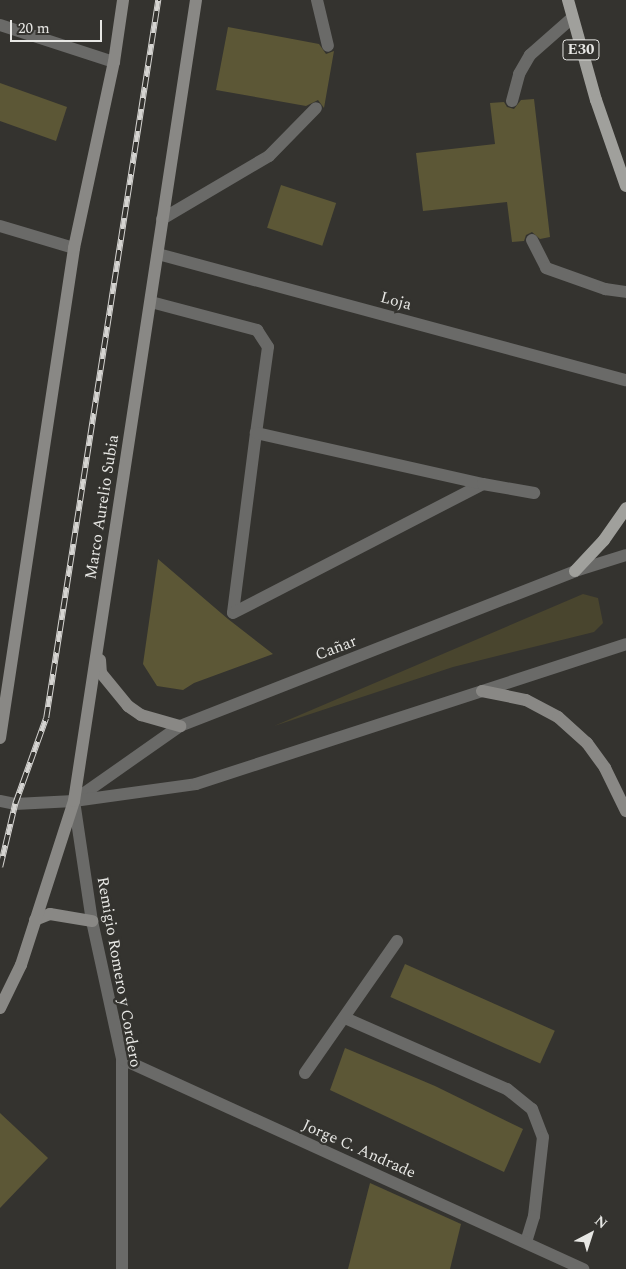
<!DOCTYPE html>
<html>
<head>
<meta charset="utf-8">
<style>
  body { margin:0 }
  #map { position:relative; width:626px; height:1269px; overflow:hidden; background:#34332f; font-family:Spectral,serif }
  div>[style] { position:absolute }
  .green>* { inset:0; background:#49452e }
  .building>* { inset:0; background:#5c5736; transform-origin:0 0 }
  .service>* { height:12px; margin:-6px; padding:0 6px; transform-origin:6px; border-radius:6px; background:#6a6a68 }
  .minor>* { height:12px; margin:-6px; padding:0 6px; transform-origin:6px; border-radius:6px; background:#6a6a68 }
  .tertiary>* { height:12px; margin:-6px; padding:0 6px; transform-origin:6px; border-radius:6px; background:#6a6a68 }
  .secondary>* { height:12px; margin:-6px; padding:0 6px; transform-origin:6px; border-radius:6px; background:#898885 }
  .primary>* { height:12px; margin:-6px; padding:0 6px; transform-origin:6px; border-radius:6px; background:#a0a09c }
  .rail>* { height:5.5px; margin-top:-2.75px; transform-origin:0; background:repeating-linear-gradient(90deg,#34332f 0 11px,#d5d4d1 0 22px); box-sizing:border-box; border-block:1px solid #d5d4d1 }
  span { translate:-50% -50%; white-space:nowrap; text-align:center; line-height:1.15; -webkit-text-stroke:5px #34332f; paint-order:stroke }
  .shield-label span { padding:1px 4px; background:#34332f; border:1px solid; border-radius:4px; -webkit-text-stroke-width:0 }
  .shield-label { font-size:15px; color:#e7e7e4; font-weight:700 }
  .street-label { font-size:16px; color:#e7e7e4 }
  .north { position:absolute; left:566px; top:1209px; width:50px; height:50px; -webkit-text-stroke:4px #34332f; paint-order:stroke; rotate:40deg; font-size:14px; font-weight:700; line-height:20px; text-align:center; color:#e7e7e4 }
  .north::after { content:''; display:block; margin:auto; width:18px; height:22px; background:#e7e7e4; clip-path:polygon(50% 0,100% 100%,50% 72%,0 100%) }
  .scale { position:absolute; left:10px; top:20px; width:92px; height:22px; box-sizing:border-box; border:2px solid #e7e7e4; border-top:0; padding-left:6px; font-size:15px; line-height:18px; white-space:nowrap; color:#e7e7e4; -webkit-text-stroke:4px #34332f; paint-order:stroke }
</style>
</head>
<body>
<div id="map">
  <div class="green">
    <i style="clip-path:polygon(583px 594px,598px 598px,603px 623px,594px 632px,453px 667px,274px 726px)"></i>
  </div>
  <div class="building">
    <i style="clip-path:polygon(228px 27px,319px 44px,326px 54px,334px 51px,324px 108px,318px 100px,306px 106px,216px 90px)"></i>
    <i style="clip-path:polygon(0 83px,67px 107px,56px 141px,0 121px)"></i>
    <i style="clip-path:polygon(534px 99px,550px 237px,540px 239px,532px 232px,526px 235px,524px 241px,512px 242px,507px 202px,423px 211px,416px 153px,495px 144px,490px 103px,504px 102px,507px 107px,514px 109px,521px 100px)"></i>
    <i style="left:281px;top:185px;width:58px;height:45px;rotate:18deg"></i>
    <i style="clip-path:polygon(158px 559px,228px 619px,273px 654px,194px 683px,183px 690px,157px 686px,143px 664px)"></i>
    <i style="left:405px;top:964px;width:164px;height:36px;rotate:24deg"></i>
    <i style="clip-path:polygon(345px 1048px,435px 1086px,523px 1129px,504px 1172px,330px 1090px)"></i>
    <i style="clip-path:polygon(0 1113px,48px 1158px,0 1208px)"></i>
    <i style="clip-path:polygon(370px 1183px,461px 1224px,450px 1269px,348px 1269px)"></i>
  </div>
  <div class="service">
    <i style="left:317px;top:0;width:47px;rotate:76.6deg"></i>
    <i style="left:512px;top:101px;width:28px;rotate:-75deg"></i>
    <i style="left:519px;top:74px;width:22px;rotate:-60deg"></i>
    <i style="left:530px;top:55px;width:56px;rotate:-41.4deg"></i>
    <i style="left:162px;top:219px;width:124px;rotate:-30.5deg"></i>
    <i style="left:269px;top:156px;width:67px;rotate:-45.6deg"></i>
    <i style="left:532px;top:240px;width:31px;rotate:63deg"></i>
    <i style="left:546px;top:268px;width:63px;rotate:19.6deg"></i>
    <i style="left:605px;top:289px;width:21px;rotate:8deg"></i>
    <i style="left:151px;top:302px;width:110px;rotate:14.8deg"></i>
    <i style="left:257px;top:330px;width:20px;rotate:57deg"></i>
    <i style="left:268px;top:347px;width:87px;rotate:97.9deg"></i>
    <i style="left:256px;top:433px;width:181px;rotate:97.3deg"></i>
    <i style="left:233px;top:613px;width:281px;rotate:-27.3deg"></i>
    <i style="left:483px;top:484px;width:233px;rotate:-167.3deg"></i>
    <i style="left:483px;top:484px;width:52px;rotate:10deg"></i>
  </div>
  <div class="minor">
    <i style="left:0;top:25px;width:120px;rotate:18deg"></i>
    <i style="left:0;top:226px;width:77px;rotate:16.6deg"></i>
    <i style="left:158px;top:254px;width:485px;rotate:15.1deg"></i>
    <i style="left:74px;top:801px;width:121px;rotate:81.5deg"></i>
    <i style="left:92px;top:921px;width:141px;rotate:77.7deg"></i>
    <i style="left:122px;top:1059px;width:210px;rotate:90deg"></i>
    <i style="left:345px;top:1018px;width:177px;rotate:23.7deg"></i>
    <i style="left:507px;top:1089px;width:32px;rotate:39deg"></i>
    <i style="left:532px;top:1109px;width:30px;rotate:69deg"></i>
    <i style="left:543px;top:1137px;width:80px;rotate:96.5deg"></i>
    <i style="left:534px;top:1216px;width:27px;rotate:107deg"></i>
    <i style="left:122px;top:1059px;width:507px;rotate:24.49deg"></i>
    <i style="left:305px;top:1073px;width:161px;rotate:-55.1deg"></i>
  </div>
  <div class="tertiary">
    <i style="left:76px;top:799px;width:127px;rotate:-35.1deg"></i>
    <i style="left:180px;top:726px;width:424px;rotate:-21.4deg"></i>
    <i style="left:575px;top:571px;width:53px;rotate:-17.4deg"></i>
    <i style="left:0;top:801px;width:15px;rotate:11deg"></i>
    <i style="left:15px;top:804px;width:59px;rotate:-2.9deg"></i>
    <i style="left:74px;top:801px;width:123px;rotate:-7.9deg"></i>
    <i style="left:196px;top:784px;width:452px;rotate:-18deg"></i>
  </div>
  <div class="secondary">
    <i style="left:100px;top:660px;width:13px;rotate:86deg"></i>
    <i style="left:101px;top:673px;width:43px;rotate:50.7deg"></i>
    <i style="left:128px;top:706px;width:16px;rotate:35deg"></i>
    <i style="left:141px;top:715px;width:41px;rotate:15.8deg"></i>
    <i style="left:482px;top:691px;width:45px;rotate:11.6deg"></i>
    <i style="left:526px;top:700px;width:36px;rotate:28deg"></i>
    <i style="left:558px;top:717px;width:39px;rotate:42deg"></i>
    <i style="left:587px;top:743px;width:31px;rotate:54deg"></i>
    <i style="left:605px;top:768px;width:48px;rotate:64deg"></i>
    <i style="left:0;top:738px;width:496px;rotate:-81.4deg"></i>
    <i style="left:74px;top:248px;width:190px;rotate:-77.9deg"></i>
    <i style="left:114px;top:62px;width:63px;rotate:-81.7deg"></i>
    <i style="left:35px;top:920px;width:16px;rotate:-22deg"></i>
    <i style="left:50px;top:914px;width:43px;rotate:9.5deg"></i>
    <i style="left:0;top:1008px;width:48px;rotate:-64deg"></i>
    <i style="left:21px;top:965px;width:172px;rotate:-72.1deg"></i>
    <i style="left:74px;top:801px;width:810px;rotate:-81.34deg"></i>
  </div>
  <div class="primary">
    <i style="left:568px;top:0;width:104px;rotate:74.4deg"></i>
    <i style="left:596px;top:100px;width:91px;rotate:70.8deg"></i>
    <i style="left:575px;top:571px;width:42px;rotate:-46.9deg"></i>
    <i style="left:604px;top:540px;width:39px;rotate:-55deg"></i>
  </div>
  <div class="rail">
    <i style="left:0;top:867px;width:65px;rotate:-76.6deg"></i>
    <i style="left:15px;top:804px;width:91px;rotate:-70.2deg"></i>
    <i style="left:46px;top:718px;width:727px;rotate:-81.13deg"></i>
  </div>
  <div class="shield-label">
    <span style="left:581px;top:50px">E30</span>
  </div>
  <div class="street-label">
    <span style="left:396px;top:301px;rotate:15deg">Loja</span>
    <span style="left:102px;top:507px;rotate:-81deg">Marco Aurelio Subia</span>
    <span style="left:336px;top:648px;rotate:-21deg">Cañar</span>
    <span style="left:119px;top:972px;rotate:80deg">Remigio Romero y Cordero</span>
    <span style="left:359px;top:1149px;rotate:24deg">Jorge C. Andrade</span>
  </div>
  <div class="north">N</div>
  <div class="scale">20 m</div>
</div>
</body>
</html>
